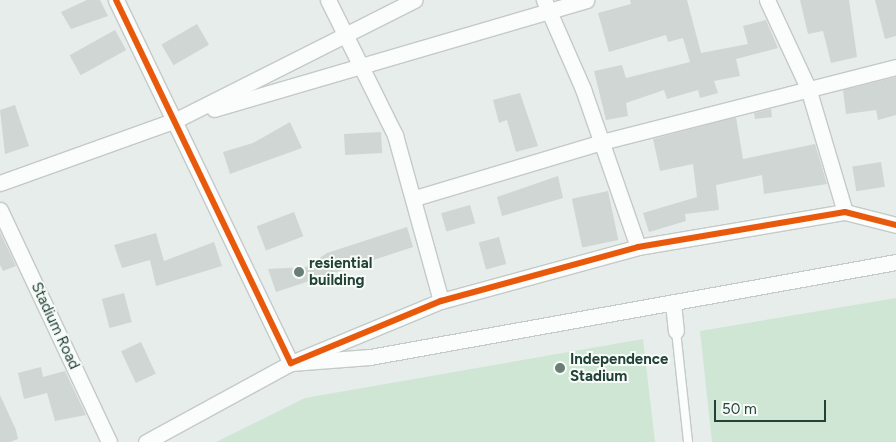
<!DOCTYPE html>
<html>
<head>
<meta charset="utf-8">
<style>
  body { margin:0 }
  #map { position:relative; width:896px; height:442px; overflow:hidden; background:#e7edea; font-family:Figtree,sans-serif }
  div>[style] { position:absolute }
  .green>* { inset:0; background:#d0e6d5 }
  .building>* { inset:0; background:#cfd6d3; transform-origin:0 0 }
  .roads { filter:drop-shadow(1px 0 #c4cac7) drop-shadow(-1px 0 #c4cac7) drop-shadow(0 1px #c4cac7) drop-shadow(0 -1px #c4cac7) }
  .service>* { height:8px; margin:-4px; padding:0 4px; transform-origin:4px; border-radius:4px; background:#fbfcfc }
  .minor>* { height:15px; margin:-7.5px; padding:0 7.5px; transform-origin:7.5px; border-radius:7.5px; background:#fbfcfc }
  .cycleway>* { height:6px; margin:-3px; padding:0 3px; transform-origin:3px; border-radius:3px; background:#e8590c }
  .dots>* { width:14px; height:14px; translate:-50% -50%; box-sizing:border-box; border:2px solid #f6fbf8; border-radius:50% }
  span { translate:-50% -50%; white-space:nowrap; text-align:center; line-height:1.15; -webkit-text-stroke:4px #f6fbf8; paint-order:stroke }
  .poi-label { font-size:15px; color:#234237; font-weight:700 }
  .left { translate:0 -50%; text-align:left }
  .street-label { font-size:15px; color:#234237 }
  .scale { position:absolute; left:714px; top:400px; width:112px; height:22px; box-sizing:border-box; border:2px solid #234237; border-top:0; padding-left:6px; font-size:15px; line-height:18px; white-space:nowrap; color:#234237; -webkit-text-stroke:4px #f6fbf8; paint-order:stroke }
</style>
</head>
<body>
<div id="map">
  <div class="green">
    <i style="clip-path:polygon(896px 298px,896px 442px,712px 442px,700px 331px)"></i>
    <i style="clip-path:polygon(643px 339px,655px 442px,216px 442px,305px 398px)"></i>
  </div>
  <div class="building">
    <i style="clip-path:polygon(87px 0,100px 0,108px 16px,71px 29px,61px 12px)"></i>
    <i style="clip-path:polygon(630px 0,687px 0,701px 53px,748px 44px,743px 26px,766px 20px,778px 48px,736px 59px,740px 76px,714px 81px,718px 93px,700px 98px,698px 90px,667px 99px,664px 90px,626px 103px,628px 116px,606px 120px,594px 71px,622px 65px,626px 78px,690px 62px,683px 38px,668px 42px,666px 35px,609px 52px,598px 13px,631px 4px)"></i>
    <i style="clip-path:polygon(800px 0,849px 0,857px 57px,831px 63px,823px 31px,808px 34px)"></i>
    <i style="clip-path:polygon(875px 0,896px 0,896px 36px,885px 39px)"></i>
    <i style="left:197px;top:24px;width:24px;height:41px;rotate:60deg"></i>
    <i style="left:115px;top:30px;width:23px;height:52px;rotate:61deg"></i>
    <i style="clip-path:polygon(896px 77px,896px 115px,878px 120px,876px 110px,846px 114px,843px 90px)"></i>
    <i style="clip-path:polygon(520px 93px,538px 146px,516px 152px,507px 120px,499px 123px,493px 100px)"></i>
    <i style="clip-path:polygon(15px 105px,29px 146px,5px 154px,0 110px)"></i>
    <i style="clip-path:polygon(771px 109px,772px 117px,755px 119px,754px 113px)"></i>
    <i style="clip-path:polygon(736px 117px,743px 159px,815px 144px,827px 184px,764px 194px,762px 175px,716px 185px,719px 210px,685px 214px,686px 221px,649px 232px,643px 213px,697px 197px,693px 164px,660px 171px,653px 139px)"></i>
    <i style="clip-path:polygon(290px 122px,302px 148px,230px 174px,223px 152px,253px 143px)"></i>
    <i style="left:381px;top:132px;width:21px;height:37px;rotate:87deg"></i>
    <i style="left:881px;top:162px;width:25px;height:29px;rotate:81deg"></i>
    <i style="clip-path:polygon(558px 176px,563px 198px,502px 216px,497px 197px)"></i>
    <i style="left:608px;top:191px;width:50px;height:37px;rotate:78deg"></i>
    <i style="left:470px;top:205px;width:19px;height:30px;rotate:74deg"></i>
    <i style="left:294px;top:212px;width:26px;height:40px;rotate:69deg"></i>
    <i style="clip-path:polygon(407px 227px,413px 247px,276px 292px,268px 269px,306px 267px,327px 253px)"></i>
    <i style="clip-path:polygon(0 232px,16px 266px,3px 271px,0 265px)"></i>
    <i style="clip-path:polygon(156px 233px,164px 261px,214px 242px,222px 266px,156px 286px,150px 260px,122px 268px,114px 245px)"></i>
    <i style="left:499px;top:237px;width:28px;height:21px;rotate:75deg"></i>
    <i style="left:124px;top:293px;width:30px;height:23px;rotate:75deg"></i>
    <i style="left:141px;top:342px;width:35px;height:22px;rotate:65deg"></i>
    <i style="clip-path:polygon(41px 367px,43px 377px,65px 371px,86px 415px,55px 421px,47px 393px,24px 399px,18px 373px)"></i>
    <i style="clip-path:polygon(0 395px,16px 430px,18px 439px,10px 442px,0 442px)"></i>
  </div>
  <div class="roads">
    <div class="service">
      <i style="left:676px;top:331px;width:112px;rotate:83.8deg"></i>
    </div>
    <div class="minor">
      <i style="left:116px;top:0;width:403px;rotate:64.3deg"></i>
      <i style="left:291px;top:363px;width:162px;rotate:-22.5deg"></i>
      <i style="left:441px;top:301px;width:204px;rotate:-15.3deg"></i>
      <i style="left:638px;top:247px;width:210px;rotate:-9.6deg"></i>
      <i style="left:845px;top:212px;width:53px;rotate:14.3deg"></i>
      <i style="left:328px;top:0;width:151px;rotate:63.6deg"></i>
      <i style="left:395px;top:135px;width:172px;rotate:74.5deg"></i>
      <i style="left:544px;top:0;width:97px;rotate:66.3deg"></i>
      <i style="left:583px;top:89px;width:167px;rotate:70.8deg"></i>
      <i style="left:767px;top:0;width:97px;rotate:65deg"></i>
      <i style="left:808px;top:88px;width:129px;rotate:73.4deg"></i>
      <i style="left:214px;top:109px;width:388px;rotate:-16.3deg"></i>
      <i style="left:0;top:183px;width:187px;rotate:-19.7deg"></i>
      <i style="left:176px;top:120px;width:267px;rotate:-26.7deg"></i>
      <i style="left:415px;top:198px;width:195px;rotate:-16.7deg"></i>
      <i style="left:602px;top:142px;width:303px;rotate:-14.3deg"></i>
      <i style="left:0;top:210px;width:256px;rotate:64.8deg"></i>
      <i style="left:673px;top:303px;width:28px;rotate:84deg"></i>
      <i style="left:146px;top:442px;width:165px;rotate:-28.6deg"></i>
      <i style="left:291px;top:363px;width:79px;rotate:-4.3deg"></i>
      <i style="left:370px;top:357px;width:535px;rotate:-10.24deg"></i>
    </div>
  </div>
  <div class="cycleway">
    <i style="left:116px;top:0;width:403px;rotate:64.3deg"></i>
    <i style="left:291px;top:363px;width:162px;rotate:-22.5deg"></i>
    <i style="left:441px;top:301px;width:204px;rotate:-15.3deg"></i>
    <i style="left:638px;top:247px;width:210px;rotate:-9.6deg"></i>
    <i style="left:845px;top:212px;width:53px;rotate:14.3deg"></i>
  </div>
  <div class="dots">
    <i style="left:299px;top:272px;background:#687e76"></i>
    <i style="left:560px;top:368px;background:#687e76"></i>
  </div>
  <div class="poi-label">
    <span class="left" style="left:309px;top:272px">resiential<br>building</span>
    <span class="left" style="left:570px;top:368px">Independence<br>Stadium</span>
  </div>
  <div class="street-label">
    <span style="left:55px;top:326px;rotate:65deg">Stadium Road</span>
  </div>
  <div class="scale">50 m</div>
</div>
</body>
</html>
